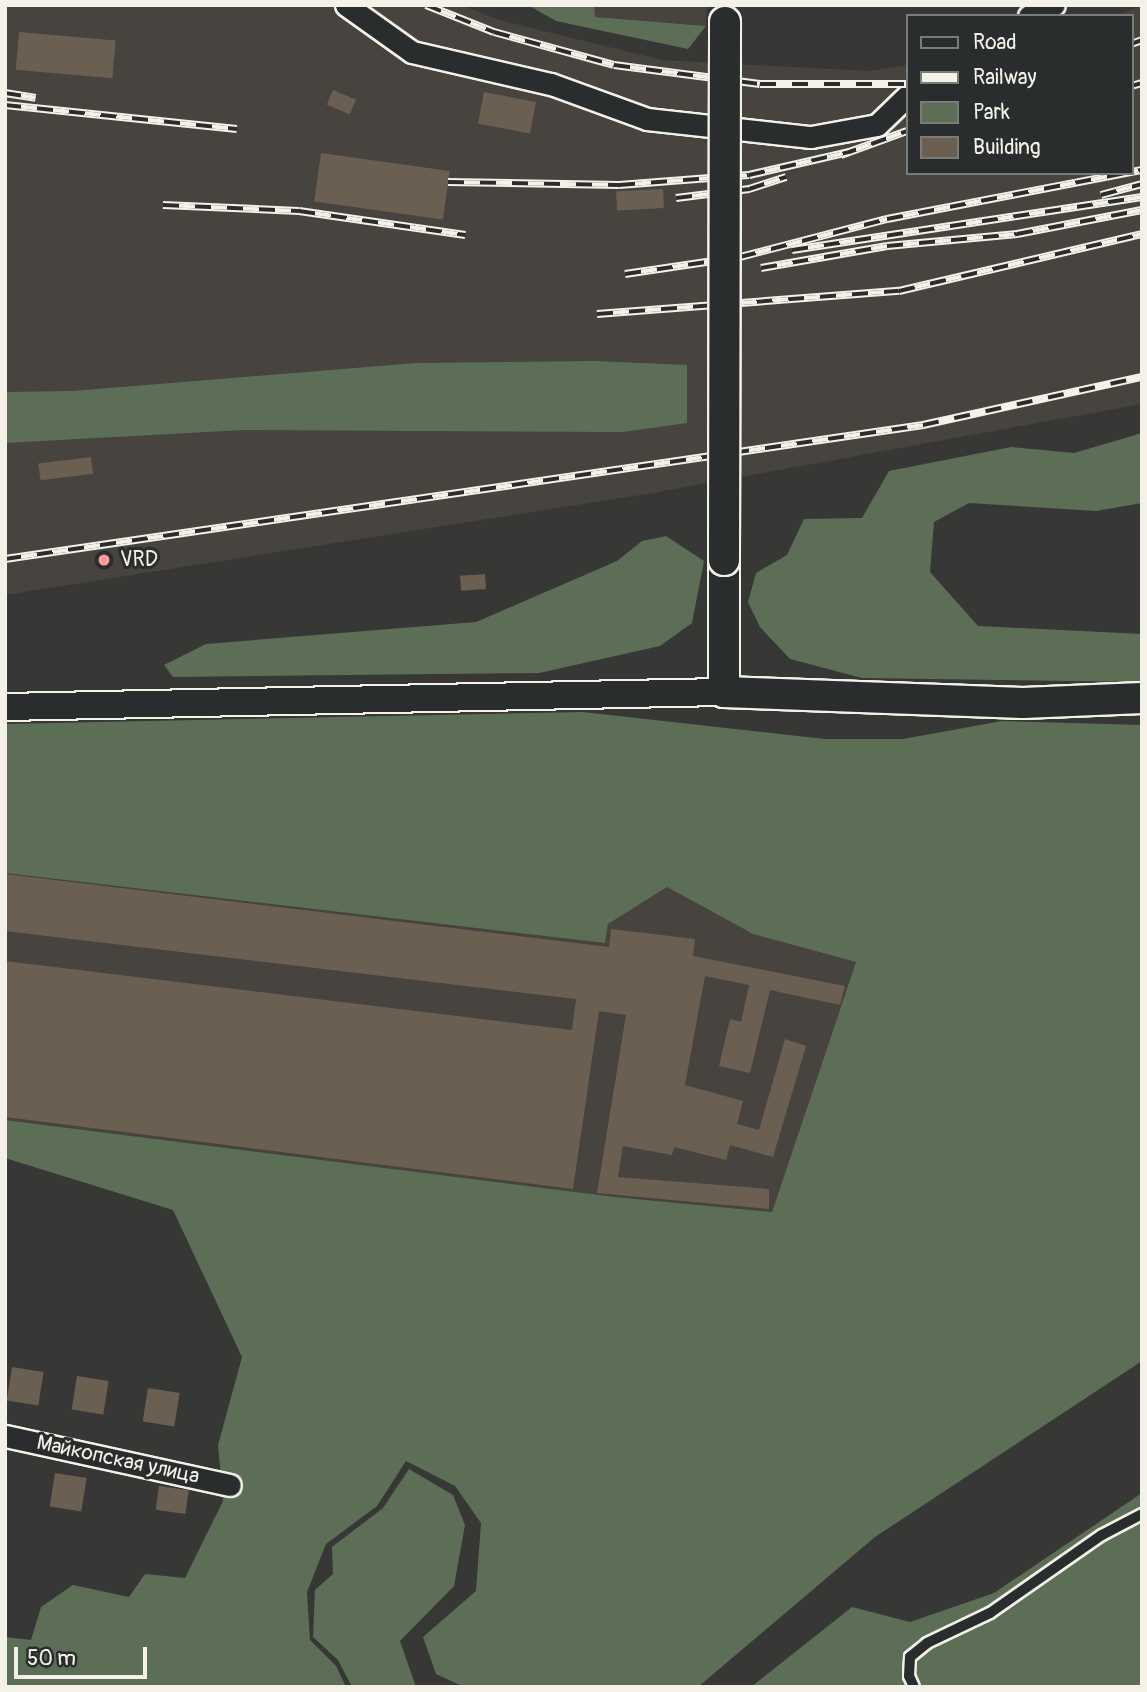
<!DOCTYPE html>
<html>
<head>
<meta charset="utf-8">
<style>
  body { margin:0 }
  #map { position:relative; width:1147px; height:1692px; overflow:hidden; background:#373735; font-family:Pangolin,sans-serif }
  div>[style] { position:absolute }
  .built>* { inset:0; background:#47433e }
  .green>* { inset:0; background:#5d6e57 }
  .building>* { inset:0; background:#6b5f52; transform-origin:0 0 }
  .roads { filter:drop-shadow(2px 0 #f4f1e8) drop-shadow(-2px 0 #f4f1e8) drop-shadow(0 2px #f4f1e8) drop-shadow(0 -2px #f4f1e8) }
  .service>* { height:10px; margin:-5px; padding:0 5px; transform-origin:5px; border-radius:5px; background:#2a2d2e }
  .minor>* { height:21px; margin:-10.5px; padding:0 10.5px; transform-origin:10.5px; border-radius:10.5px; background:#2a2d2e }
  .tertiary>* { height:26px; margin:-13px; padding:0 13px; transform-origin:13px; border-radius:13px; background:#2a2d2e }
  .secondary>* { height:30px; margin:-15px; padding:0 15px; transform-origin:15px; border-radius:15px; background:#2a2d2e }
  .rail>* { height:8px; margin-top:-4px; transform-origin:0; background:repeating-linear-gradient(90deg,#2a2d2e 0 16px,#f4f1e8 0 32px); box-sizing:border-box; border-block:2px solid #f4f1e8 }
  .bridges { filter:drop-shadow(2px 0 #f4f1e8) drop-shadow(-2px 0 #f4f1e8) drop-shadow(0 2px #f4f1e8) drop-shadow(0 -2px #f4f1e8) }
  .secondary-bridge>* { height:30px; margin:-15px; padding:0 15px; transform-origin:15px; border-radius:15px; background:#2a2d2e }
  .dots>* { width:19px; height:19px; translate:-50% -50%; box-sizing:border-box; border:4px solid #2a2d2e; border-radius:50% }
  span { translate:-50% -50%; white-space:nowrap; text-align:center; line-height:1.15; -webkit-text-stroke:6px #2a2d2e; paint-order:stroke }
  .poi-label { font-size:21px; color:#f4f1e8 }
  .left { translate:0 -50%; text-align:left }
  .street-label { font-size:21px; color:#f4f1e8 }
  .frame { position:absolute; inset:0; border:7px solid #f4f1e8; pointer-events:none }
  .legend { position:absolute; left:906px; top:14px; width:228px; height:161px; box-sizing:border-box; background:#2a2d2e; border:2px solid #7b7b78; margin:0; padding:9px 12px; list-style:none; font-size:21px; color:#f4f1e8 }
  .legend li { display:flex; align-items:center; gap:14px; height:35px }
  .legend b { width:35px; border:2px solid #7b7b78 }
  .scale { position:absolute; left:14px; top:1647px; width:133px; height:32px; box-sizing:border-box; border:4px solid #f4f1e8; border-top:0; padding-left:9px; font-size:21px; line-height:24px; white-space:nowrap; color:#f4f1e8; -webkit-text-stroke:5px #2a2d2e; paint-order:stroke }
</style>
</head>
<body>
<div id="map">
  <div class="built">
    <i style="clip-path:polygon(5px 5px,461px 5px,499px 20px,662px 60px,870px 71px,907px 65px,907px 173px,1131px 173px,1131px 16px,1114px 16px,1142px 6px,1142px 404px,653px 493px,5px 595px)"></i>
    <i style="clip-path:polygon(594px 5px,707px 5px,706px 26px,594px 17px)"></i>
    <i style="clip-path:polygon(5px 873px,605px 943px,608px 924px,667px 887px,753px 934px,856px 962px,772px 1212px,615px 1197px,5px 1120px)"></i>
  </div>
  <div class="green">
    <i style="clip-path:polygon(528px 5px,594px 5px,595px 17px,706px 26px,688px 49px,556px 21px)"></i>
    <i style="clip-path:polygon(594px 361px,687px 365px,687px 423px,623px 432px,243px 430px,5px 443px,5px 392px,73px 391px,416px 363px)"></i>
    <i style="clip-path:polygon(1142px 433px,1142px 503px,1096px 511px,969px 503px,934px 522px,930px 572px,978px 626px,1142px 634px,1142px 682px,862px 678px,790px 659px,760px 627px,748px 602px,756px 573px,787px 555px,804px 519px,862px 518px,889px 471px,1011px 447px,1074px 453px)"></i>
    <i style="clip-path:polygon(666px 536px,704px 561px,692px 623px,660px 646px,539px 673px,173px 677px,164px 665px,206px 644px,476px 622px,617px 561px,642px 541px)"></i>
    <i style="clip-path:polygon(583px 712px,825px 739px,903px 739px,1002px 721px,1142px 725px,1142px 1361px,875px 1537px,698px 1687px,464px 1687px,436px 1674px,423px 1637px,476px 1591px,481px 1523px,455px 1486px,406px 1461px,377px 1506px,326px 1544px,307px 1592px,310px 1640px,336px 1666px,346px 1687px,5px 1687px,5px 1637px,31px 1640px,41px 1607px,73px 1585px,129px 1597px,145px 1574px,185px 1578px,223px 1501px,218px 1445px,242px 1357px,173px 1210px,5px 1158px,5px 1120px,615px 1197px,772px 1212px,856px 962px,753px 934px,667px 887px,608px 924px,605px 943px,5px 873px,5px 724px)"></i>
    <i style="clip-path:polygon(409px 1469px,453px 1495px,465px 1525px,454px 1586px,400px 1641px,416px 1687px,352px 1687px,338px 1660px,313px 1637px,315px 1590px,333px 1574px,332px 1547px,383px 1508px)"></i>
    <i style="clip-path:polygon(1142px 1493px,1142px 1687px,751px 1687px,852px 1607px,910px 1622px,994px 1593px)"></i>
  </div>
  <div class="building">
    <i style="left:19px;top:32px;width:97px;height:38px;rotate:5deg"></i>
    <i style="left:333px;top:90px;width:25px;height:16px;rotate:23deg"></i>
    <i style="left:484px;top:92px;width:53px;height:32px;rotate:11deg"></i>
    <i style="left:321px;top:153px;width:130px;height:49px;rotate:8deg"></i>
    <i style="left:663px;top:189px;width:19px;height:47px;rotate:87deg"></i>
    <i style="left:91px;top:457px;width:17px;height:53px;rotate:83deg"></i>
    <i style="left:485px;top:574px;width:15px;height:25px;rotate:86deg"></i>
    <i style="clip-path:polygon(5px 874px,609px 947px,611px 929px,695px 939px,693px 956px,845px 986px,840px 1005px,770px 990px,750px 1073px,719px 1066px,730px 1019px,741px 1022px,749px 985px,705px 976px,685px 1085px,743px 1101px,737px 1124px,759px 1130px,785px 1039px,806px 1046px,773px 1157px,730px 1145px,726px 1160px,674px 1147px,672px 1155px,623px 1146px,618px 1177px,769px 1189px,769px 1209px,597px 1193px,626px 1015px,599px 1011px,573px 1189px,5px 1117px,5px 961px,572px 1030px,576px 999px,5px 931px)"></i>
    <i style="left:12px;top:1367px;width:32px;height:34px;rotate:9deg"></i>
    <i style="left:77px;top:1376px;width:32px;height:34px;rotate:9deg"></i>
    <i style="left:148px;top:1388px;width:32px;height:34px;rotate:9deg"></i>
    <i style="left:55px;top:1473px;width:32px;height:34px;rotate:9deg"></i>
    <i style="left:159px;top:1486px;width:30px;height:24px;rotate:8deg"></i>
  </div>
  <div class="roads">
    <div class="service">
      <i style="left:914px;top:1687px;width:12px;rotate:-114deg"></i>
      <i style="left:909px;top:1676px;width:19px;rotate:-87deg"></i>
      <i style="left:910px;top:1657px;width:22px;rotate:-39deg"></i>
      <i style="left:927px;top:1643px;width:70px;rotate:-25.5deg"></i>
      <i style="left:990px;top:1613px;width:136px;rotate:-34.9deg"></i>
      <i style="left:1102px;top:1535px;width:45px;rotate:-27.7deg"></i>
    </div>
    <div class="minor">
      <i style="left:346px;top:5px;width:81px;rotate:35.5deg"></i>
      <i style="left:412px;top:52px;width:143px;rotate:13deg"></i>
      <i style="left:551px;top:84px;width:102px;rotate:20deg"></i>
      <i style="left:647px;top:119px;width:165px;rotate:6.3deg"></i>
      <i style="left:811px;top:137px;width:67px;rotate:-10.3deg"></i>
      <i style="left:877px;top:125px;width:42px;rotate:-44deg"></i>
      <i style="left:1029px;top:16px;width:27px;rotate:-24deg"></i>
      <i style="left:5px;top:1436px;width:230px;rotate:12.3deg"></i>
    </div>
    <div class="tertiary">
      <i style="left:5px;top:707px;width:719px;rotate:-1.2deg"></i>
    </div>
    <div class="secondary">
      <i style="left:724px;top:560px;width:132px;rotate:90deg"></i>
      <i style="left:724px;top:692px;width:299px;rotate:2.1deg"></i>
      <i style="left:1023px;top:703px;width:119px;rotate:-2.4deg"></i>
    </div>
  </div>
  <div class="rail">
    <i style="left:426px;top:5px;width:73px;rotate:21.7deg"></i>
    <i style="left:494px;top:32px;width:124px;rotate:15.4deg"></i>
    <i style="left:614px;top:65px;width:147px;rotate:7.4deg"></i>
    <i style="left:760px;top:84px;width:147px"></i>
    <i style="left:1131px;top:44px;width:12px;rotate:-20deg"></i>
    <i style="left:1131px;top:86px;width:11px;rotate:-15deg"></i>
    <i style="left:5px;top:93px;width:31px;rotate:9deg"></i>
    <i style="left:5px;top:105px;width:233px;rotate:5.9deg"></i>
    <i style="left:841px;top:155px;width:70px;rotate:-20deg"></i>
    <i style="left:448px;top:182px;width:171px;rotate:1deg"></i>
    <i style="left:619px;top:185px;width:130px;rotate:-4.4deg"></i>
    <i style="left:749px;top:175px;width:103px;rotate:-13deg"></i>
    <i style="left:1101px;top:195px;width:42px;rotate:-15deg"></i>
    <i style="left:676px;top:198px;width:74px;rotate:-7deg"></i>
    <i style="left:749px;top:189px;width:39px;rotate:-18deg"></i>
    <i style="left:163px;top:205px;width:136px;rotate:2.5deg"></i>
    <i style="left:299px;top:211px;width:168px;rotate:8.2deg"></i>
    <i style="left:792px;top:250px;width:354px;rotate:-8.6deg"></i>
    <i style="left:761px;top:268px;width:128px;rotate:-9.9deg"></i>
    <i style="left:887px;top:246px;width:131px;rotate:-5.3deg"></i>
    <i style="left:1017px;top:234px;width:127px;rotate:-10.9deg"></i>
    <i style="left:625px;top:274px;width:116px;rotate:-8.4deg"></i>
    <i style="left:740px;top:257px;width:152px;rotate:-14.5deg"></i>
    <i style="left:887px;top:219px;width:260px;rotate:-10.9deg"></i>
    <i style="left:597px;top:314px;width:303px;rotate:-4.4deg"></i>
    <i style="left:899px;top:291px;width:250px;rotate:-13.2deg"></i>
    <i style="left:5px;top:559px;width:928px;rotate:-8.3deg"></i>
    <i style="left:923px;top:425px;width:224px;rotate:-12.4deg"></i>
  </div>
  <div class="bridges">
    <div class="secondary-bridge">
      <i style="left:724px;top:560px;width:538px;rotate:-89.89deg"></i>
    </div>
  </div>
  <div class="dots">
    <i style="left:104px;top:560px;background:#ff9aa2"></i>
  </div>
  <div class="poi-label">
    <span class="left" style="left:120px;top:560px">VRD</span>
  </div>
  <div class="street-label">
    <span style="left:118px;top:1460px;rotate:12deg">Майкопская улица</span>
  </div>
  <div class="frame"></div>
  <ul class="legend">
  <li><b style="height:9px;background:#2a2d2e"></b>Road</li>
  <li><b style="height:9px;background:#f4f1e8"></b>Railway</li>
  <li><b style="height:19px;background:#5d6e57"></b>Park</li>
  <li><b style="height:19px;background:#6b5f52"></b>Building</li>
  </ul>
  <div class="scale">50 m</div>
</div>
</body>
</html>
